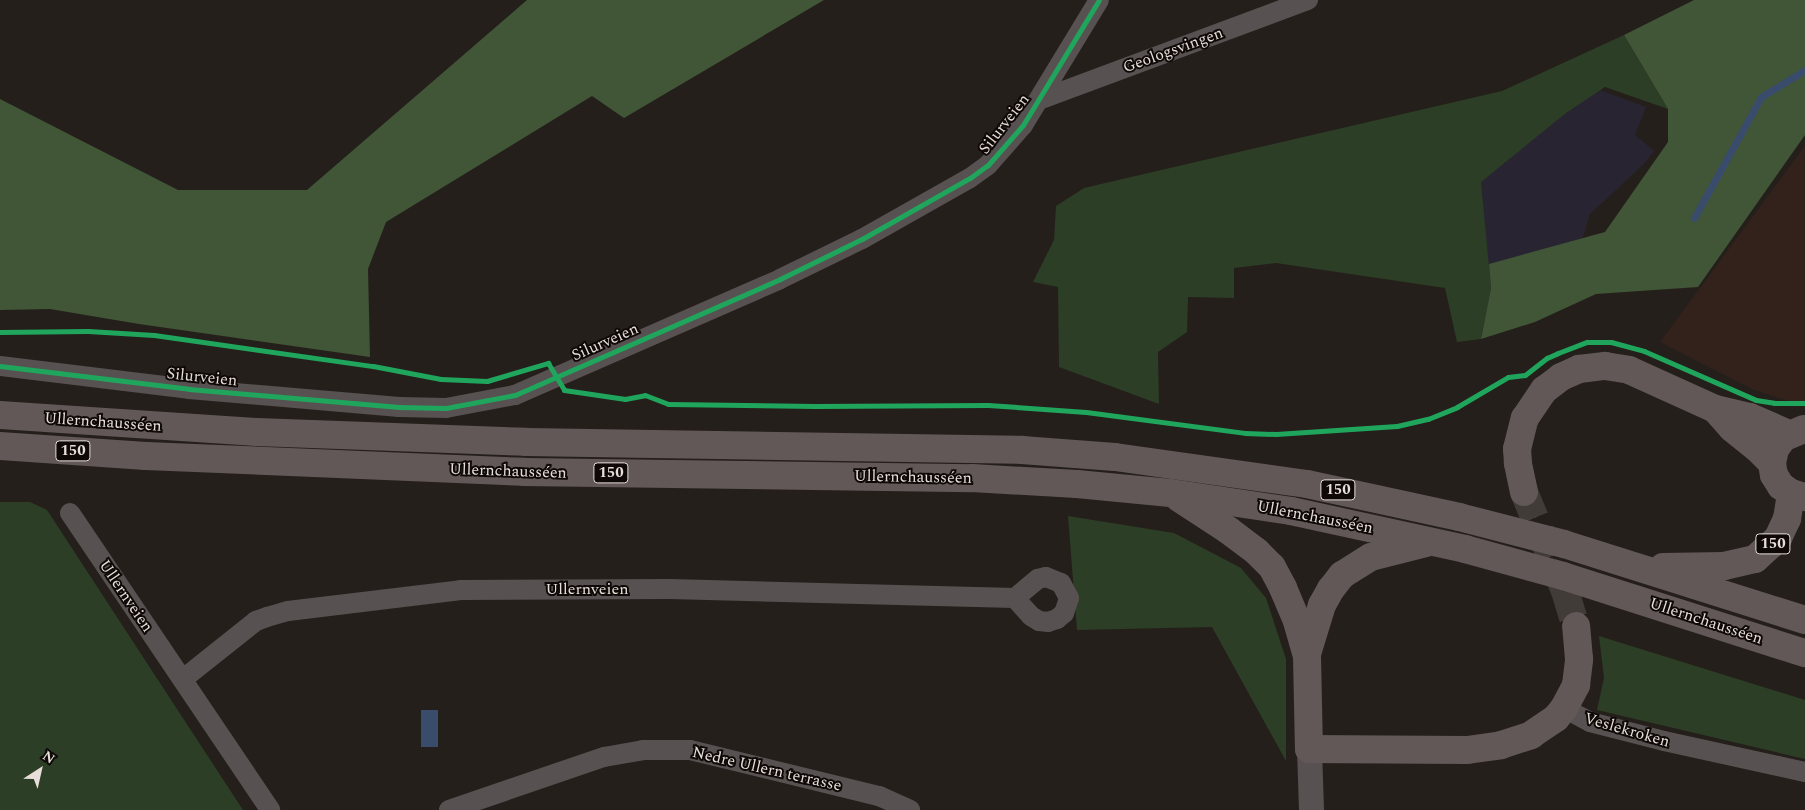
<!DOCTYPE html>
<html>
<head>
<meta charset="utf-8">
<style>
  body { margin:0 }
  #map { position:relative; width:1805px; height:810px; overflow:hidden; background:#251f1b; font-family:Spectral,serif }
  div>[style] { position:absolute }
  .education>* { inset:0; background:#282431 }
  .medical>* { inset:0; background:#33221c }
  .green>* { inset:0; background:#2c3e25 }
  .forest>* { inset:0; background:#405637 }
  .water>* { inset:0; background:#3a4c6c; transform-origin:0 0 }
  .stream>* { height:7px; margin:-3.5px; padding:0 3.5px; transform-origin:3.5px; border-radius:3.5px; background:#3a4c6c }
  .trunk-tunnel>* { height:28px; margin-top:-14px; transform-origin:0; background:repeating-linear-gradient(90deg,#423c38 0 28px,transparent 0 42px) }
  .minor>* { height:20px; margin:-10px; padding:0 10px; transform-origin:10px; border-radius:10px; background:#585151 }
  .tertiary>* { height:25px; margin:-12.5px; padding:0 12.5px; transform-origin:12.5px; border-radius:12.5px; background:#585151 }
  .trunk>* { height:28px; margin:-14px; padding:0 14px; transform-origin:14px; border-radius:14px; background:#625858 }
  .cycleway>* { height:5px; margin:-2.5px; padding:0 2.5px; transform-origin:2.5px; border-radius:2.5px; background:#20a55d }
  span { translate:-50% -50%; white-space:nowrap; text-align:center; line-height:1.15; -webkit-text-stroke:4px #0e0906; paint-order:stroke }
  .shield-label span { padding:1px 4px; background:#0e0906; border:1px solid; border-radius:4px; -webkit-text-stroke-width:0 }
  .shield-label { font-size:15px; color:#e7deda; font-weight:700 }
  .street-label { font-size:16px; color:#e7deda }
  .north { position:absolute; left:15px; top:745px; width:50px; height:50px; -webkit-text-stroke:4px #0e0906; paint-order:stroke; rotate:35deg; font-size:14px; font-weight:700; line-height:20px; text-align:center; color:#e7deda }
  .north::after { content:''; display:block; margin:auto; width:18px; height:22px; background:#e7deda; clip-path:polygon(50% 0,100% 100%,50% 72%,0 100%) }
</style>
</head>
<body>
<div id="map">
  <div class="education">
    <i style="clip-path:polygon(1589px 86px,1646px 107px,1635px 135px,1654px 151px,1643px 165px,1590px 214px,1578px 253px,1470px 323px,1481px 128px)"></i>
  </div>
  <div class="medical">
    <i style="clip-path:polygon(1805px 146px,1805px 407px,1752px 389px,1660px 342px)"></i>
  </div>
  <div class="green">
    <i style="clip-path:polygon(1624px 35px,1668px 109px,1605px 87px,1566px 113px,1481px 182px,1491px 288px,1481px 339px,1457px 342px,1445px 288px,1276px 263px,1234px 268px,1234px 298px,1188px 297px,1187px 332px,1158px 352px,1159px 404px,1059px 367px,1058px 287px,1033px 282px,1054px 240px,1056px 206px,1084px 188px,1502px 91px)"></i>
    <i style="clip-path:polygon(0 502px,30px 502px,47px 510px,243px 810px,0 810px)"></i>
    <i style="clip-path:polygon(1068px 516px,1174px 533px,1241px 568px,1266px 598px,1286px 659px,1286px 761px,1212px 627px,1077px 630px)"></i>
    <i style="clip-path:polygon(1599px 636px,1805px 700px,1805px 759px,1597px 710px,1604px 678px)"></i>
  </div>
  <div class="forest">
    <i style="clip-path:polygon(527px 0,824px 0,624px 118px,592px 96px,386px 222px,368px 269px,370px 357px,139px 324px,50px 309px,0 310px,0 99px,178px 190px,307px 190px)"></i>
    <i style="clip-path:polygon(1694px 0,1805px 0,1805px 135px,1698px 287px,1596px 294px,1535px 322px,1481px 339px,1491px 288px,1489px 264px,1605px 232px,1668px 142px,1668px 109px,1624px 35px)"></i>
  </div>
  <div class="water">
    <i style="left:421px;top:710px;width:17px;height:37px"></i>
  </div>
  <div class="stream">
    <i style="left:1694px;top:218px;width:138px;rotate:-61deg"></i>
    <i style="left:1761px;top:97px;width:52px;rotate:-31.5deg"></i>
  </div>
  <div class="trunk-tunnel">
    <i style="left:1524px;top:492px;width:107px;rotate:67.5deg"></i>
    <i style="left:1565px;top:591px;width:37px;rotate:73deg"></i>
  </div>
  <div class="minor">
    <i style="left:1039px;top:100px;width:287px;rotate:-20.4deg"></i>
    <i style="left:0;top:366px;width:190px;rotate:6.9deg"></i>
    <i style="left:189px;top:389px;width:211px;rotate:4.9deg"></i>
    <i style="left:399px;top:407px;width:47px;rotate:1.2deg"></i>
    <i style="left:446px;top:408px;width:70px;rotate:-10.7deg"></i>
    <i style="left:515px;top:395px;width:289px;rotate:-23.6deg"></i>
    <i style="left:780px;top:279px;width:91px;rotate:-26deg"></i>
    <i style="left:862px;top:239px;width:124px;rotate:-29.5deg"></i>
    <i style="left:970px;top:178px;width:22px;rotate:-36deg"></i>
    <i style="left:988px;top:165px;width:53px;rotate:-48.8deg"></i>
    <i style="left:1023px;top:125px;width:146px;rotate:-58.7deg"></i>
    <i style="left:70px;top:513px;width:358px;rotate:56deg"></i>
    <i style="left:183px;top:679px;width:93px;rotate:-38.5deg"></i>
    <i style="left:256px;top:621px;width:12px;rotate:-20deg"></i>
    <i style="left:267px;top:617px;width:22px;rotate:-16deg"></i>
    <i style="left:288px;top:611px;width:174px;rotate:-6.9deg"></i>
    <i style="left:461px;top:590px;width:209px;rotate:-0.3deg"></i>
    <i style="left:670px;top:589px;width:345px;rotate:1.5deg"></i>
    <i style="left:1015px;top:598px;width:30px;rotate:-40deg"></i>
    <i style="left:1038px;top:579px;width:8px;rotate:-14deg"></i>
    <i style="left:1046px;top:577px;width:16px;rotate:22deg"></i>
    <i style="left:1061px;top:583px;width:17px;rotate:62deg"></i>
    <i style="left:1069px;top:598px;width:16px;rotate:108deg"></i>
    <i style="left:1064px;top:613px;width:9px;rotate:139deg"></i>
    <i style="left:1057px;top:619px;width:9px;rotate:162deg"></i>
    <i style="left:1048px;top:622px;width:9px;rotate:-174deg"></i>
    <i style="left:1039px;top:621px;width:9px;rotate:-148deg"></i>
    <i style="left:1031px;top:616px;width:24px;rotate:-132deg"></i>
    <i style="left:1564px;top:708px;width:30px;rotate:28deg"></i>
    <i style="left:1590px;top:722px;width:76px;rotate:14.4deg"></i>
    <i style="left:1664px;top:741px;width:144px;rotate:12.4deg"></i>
    <i style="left:449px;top:810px;width:164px;rotate:-18.9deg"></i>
    <i style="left:604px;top:757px;width:40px;rotate:-10deg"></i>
    <i style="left:643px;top:750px;width:47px"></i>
    <i style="left:690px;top:750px;width:195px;rotate:13.7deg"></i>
    <i style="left:879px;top:796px;width:34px;rotate:24deg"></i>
  </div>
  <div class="tertiary">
    <i style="left:1309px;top:749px;width:61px;rotate:88.1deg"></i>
  </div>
  <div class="trunk">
    <i style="left:1715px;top:409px;width:25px;rotate:48deg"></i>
    <i style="left:1732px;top:428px;width:32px;rotate:39deg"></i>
    <i style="left:1757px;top:448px;width:21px;rotate:45deg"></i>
    <i style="left:0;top:415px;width:258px;rotate:3.8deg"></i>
    <i style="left:257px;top:432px;width:269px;rotate:2.1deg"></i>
    <i style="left:526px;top:442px;width:496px;rotate:0.9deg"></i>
    <i style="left:1022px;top:450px;width:93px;rotate:4.3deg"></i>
    <i style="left:1115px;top:457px;width:194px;rotate:8deg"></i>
    <i style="left:1307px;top:484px;width:156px;rotate:12.2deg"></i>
    <i style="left:1459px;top:517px;width:108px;rotate:14.4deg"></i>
    <i style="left:1564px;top:544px;width:253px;rotate:17.5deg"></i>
    <i style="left:1804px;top:429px;width:23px;rotate:157deg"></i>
    <i style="left:1783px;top:438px;width:14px;rotate:126deg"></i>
    <i style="left:1775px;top:449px;width:14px;rotate:102deg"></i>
    <i style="left:1772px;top:463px;width:12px;rotate:81deg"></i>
    <i style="left:1774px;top:475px;width:13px;rotate:58deg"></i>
    <i style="left:1781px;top:486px;width:12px;rotate:35deg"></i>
    <i style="left:1791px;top:493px;width:15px;rotate:16deg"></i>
    <i style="left:0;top:446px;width:146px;rotate:3.9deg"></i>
    <i style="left:146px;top:456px;width:378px;rotate:2.4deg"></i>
    <i style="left:524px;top:472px;width:448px;rotate:0.8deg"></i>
    <i style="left:972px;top:478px;width:105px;rotate:3.3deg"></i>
    <i style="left:1077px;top:484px;width:94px;rotate:5.5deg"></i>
    <i style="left:1171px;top:493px;width:121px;rotate:8.5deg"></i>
    <i style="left:1291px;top:511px;width:178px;rotate:12.3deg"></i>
    <i style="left:1465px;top:549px;width:102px;rotate:15.4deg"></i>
    <i style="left:1563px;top:576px;width:254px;rotate:17.7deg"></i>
    <i style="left:1524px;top:492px;width:30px;rotate:-102deg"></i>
    <i style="left:1518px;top:463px;width:14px;rotate:-94deg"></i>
    <i style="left:1517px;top:449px;width:32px;rotate:-76deg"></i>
    <i style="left:1525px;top:418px;width:34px;rotate:-56deg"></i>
    <i style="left:1544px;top:390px;width:21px;rotate:-37deg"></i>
    <i style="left:1561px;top:377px;width:20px;rotate:-24deg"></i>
    <i style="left:1579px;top:369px;width:26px;rotate:-7deg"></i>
    <i style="left:1605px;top:366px;width:24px;rotate:9deg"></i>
    <i style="left:1629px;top:370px;width:94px;rotate:24.4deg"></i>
    <i style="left:1715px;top:409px;width:36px;rotate:13deg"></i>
    <i style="left:1750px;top:417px;width:43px;rotate:23.6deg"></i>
    <i style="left:1179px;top:498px;width:59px;rotate:33.1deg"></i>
    <i style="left:1228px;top:530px;width:36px;rotate:37deg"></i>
    <i style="left:1257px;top:552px;width:21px;rotate:45deg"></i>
    <i style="left:1272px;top:567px;width:24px;rotate:62deg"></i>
    <i style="left:1283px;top:588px;width:33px;rotate:67deg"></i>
    <i style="left:1296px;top:618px;width:40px;rotate:74deg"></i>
    <i style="left:1307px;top:656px;width:93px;rotate:88.8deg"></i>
    <i style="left:1309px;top:749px;width:158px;rotate:0.4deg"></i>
    <i style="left:1467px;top:750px;width:34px;rotate:-8deg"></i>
    <i style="left:1501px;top:745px;width:32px;rotate:-18deg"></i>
    <i style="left:1531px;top:735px;width:30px;rotate:-34deg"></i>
    <i style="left:1556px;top:718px;width:13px;rotate:-51deg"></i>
    <i style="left:1564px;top:708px;width:26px;rotate:-62deg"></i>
    <i style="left:1576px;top:685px;width:26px;rotate:-83deg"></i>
    <i style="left:1579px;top:659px;width:33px;rotate:-95deg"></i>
    <i style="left:1663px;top:567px;width:61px;rotate:-0.9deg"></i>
    <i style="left:1724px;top:566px;width:32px;rotate:-13deg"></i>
    <i style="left:1755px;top:559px;width:31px;rotate:-42deg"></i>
    <i style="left:1778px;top:538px;width:21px;rotate:-65deg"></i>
    <i style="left:1787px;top:519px;width:26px;rotate:-81deg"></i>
    <i style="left:1307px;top:654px;width:51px;rotate:-73deg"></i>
    <i style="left:1322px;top:605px;width:18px;rotate:-61deg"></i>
    <i style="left:1331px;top:589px;width:18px;rotate:-52deg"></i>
    <i style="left:1342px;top:575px;width:34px;rotate:-32deg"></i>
    <i style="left:1371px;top:557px;width:57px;rotate:-14.3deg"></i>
  </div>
  <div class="cycleway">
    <i style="left:0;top:332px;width:88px;rotate:-0.7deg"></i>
    <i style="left:88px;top:331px;width:66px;rotate:3.5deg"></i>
    <i style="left:154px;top:335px;width:221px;rotate:8.1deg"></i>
    <i style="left:373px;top:366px;width:69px;rotate:10.8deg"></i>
    <i style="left:441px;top:379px;width:46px;rotate:2.5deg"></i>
    <i style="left:487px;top:381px;width:64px;rotate:-16.4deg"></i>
    <i style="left:548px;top:363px;width:31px;rotate:59deg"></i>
    <i style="left:564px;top:390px;width:62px;rotate:8.4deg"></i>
    <i style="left:625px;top:399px;width:20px;rotate:-11deg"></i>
    <i style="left:645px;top:395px;width:25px;rotate:21deg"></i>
    <i style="left:668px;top:404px;width:147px;rotate:0.8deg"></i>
    <i style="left:815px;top:406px;width:173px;rotate:-0.3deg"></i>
    <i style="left:988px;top:405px;width:98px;rotate:4.1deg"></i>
    <i style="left:1086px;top:412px;width:160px;rotate:7.5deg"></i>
    <i style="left:1245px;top:433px;width:31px;rotate:2deg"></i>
    <i style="left:1276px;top:434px;width:121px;rotate:-3.8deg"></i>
    <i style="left:1397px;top:426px;width:32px;rotate:-13deg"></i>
    <i style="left:1428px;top:419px;width:31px;rotate:-22deg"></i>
    <i style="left:1457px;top:407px;width:59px;rotate:-30.5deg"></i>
    <i style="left:1508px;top:377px;width:17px;rotate:-7deg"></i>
    <i style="left:1525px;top:375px;width:28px;rotate:-38deg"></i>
    <i style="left:1547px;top:358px;width:12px;rotate:-24deg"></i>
    <i style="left:1558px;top:353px;width:31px;rotate:-21deg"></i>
    <i style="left:1587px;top:342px;width:24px"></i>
    <i style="left:1611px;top:342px;width:34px;rotate:15deg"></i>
    <i style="left:1644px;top:351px;width:122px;rotate:23.6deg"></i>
    <i style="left:1756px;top:400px;width:18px;rotate:9deg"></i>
    <i style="left:1774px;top:403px;width:31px"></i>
    <i style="left:0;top:366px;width:190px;rotate:6.9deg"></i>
    <i style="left:189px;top:389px;width:211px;rotate:4.9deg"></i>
    <i style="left:399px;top:407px;width:47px;rotate:1.2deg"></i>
    <i style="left:446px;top:408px;width:70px;rotate:-10.7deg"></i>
    <i style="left:515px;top:395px;width:289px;rotate:-23.6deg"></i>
    <i style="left:780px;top:279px;width:91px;rotate:-26deg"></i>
    <i style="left:862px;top:239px;width:124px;rotate:-29.5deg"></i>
    <i style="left:970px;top:178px;width:22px;rotate:-36deg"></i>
    <i style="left:988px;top:165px;width:53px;rotate:-48.8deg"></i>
    <i style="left:1023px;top:125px;width:146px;rotate:-58.7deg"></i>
  </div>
  <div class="shield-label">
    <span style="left:73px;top:451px">150</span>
    <span style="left:611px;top:473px">150</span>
    <span style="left:1338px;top:490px">150</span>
    <span style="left:1773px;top:544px">150</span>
  </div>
  <div class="street-label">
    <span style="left:1173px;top:50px;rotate:-20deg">Geologsvingen</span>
    <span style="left:1004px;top:124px;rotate:-52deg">Silurveien</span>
    <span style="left:605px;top:342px;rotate:-24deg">Silurveien</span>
    <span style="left:202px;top:377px;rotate:6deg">Silurveien</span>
    <span style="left:103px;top:422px;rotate:4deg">Ullernchausséen</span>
    <span style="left:508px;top:471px;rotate:2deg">Ullernchausséen</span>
    <span style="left:913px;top:477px;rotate:1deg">Ullernchausséen</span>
    <span style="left:1315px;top:517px;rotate:11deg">Ullernchausséen</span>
    <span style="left:587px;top:589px">Ullernveien</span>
    <span style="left:126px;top:596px;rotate:56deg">Ullernveien</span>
    <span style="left:1706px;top:621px;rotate:18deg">Ullernchausséen</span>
    <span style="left:1627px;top:730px;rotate:16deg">Veslekroken</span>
    <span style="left:767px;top:769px;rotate:13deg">Nedre Ullern terrasse</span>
  </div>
  <div class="north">N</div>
</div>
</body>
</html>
